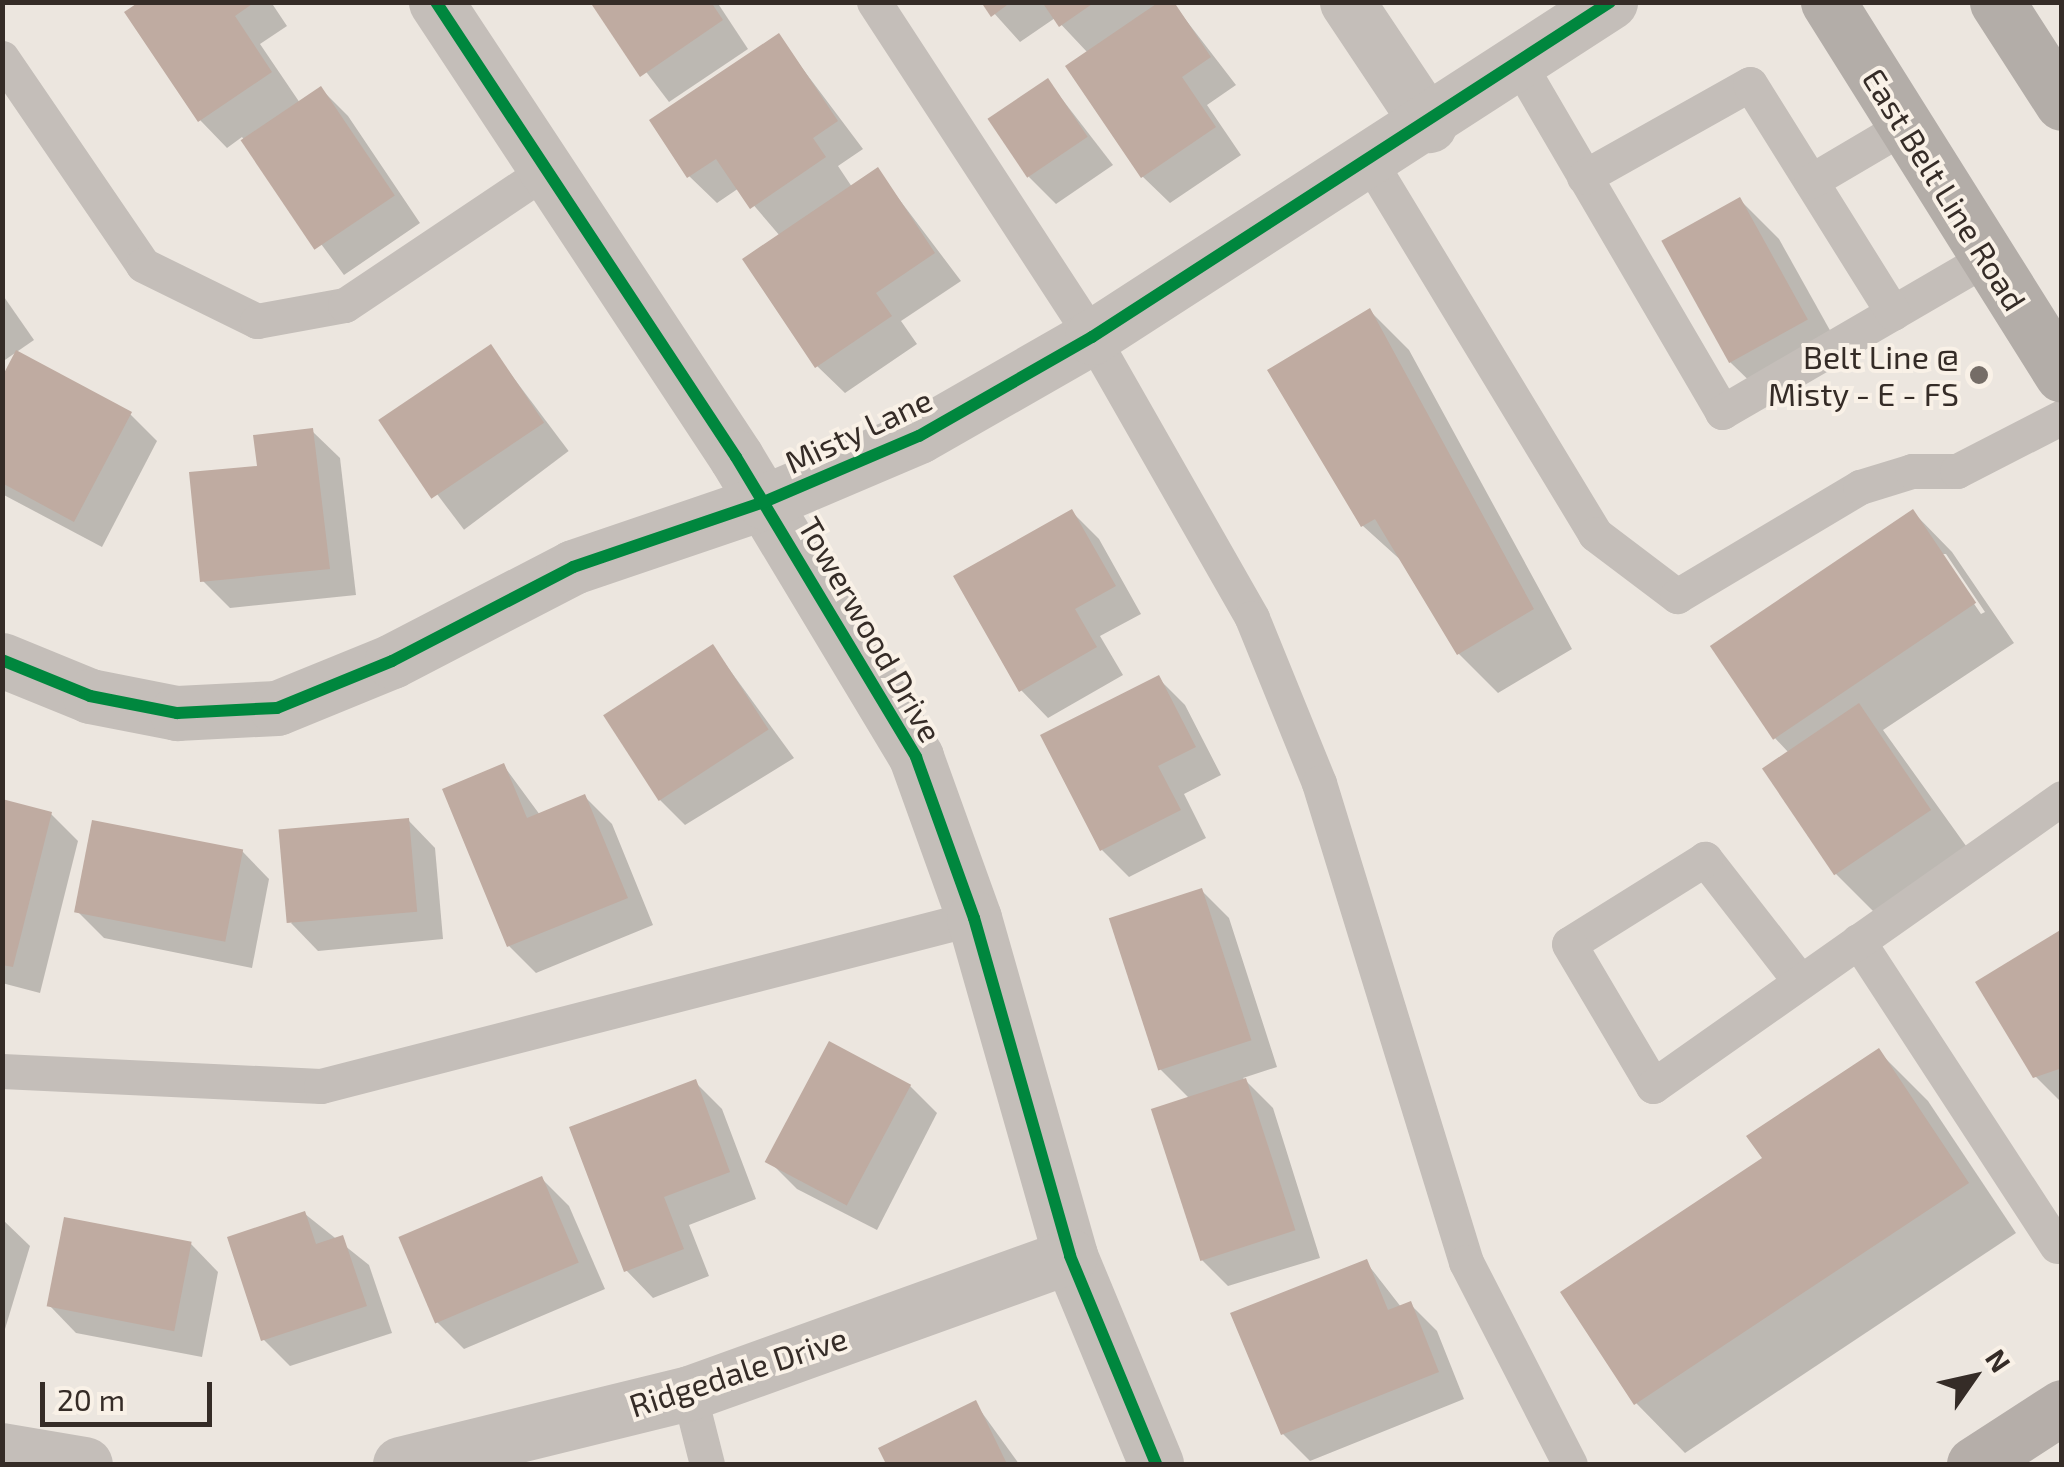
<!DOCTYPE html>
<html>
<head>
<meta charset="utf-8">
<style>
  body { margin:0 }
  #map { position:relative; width:2064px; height:1467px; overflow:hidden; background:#ece6df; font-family:"Exo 2",sans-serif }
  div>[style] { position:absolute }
  .shadow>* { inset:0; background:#0003; transform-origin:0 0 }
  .building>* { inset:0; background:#bfaba1; transform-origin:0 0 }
  .service>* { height:35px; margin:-17.5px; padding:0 17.5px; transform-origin:17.5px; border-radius:17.5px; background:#c4beb9 }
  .minor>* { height:55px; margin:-27.5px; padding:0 27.5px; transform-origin:27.5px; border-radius:27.5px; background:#c4beb9 }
  .secondary>* { height:55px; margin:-27.5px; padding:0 27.5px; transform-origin:27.5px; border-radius:27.5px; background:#b5aea9 }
  .primary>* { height:55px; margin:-27.5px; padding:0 27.5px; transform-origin:27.5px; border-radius:27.5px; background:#b3ada8 }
  .cycleway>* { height:12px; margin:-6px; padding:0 6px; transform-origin:6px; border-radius:6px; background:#00873e }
  .dots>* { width:28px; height:28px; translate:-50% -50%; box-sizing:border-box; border:5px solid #f9f1e7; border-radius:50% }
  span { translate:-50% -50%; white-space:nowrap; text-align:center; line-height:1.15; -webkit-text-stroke:8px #f9f1e7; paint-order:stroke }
  .street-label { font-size:32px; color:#352c27 }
  .poi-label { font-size:32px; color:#352c27 }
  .right { translate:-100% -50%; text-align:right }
  .frame { position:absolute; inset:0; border:5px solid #352c27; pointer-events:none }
  .north { position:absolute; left:1924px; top:1327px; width:100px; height:100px; -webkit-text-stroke:8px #f9f1e7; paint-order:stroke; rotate:56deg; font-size:28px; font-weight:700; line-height:40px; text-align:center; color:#352c27 }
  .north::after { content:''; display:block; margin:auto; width:35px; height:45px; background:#352c27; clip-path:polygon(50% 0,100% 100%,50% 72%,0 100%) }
  .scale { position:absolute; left:40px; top:1382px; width:172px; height:45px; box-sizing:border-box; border:5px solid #352c27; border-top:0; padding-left:12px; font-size:30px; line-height:35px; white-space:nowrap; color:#352c27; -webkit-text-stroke:8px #f9f1e7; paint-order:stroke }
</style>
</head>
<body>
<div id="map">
  <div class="shadow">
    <i style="clip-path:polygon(143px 2px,271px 2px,287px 26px,260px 44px,300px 103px,321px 89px,348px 116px,420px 223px,344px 275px,242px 137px,227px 148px,200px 120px)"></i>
    <i style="clip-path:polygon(593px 2px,717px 2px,748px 49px,669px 102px)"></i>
    <i style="clip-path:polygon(984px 2px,1172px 2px,1236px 85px,1207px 105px,1241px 155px,1170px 203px,1142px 176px,1088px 53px,1055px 18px,1020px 42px)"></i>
    <i style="clip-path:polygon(778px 36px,863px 149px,838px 166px,852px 187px,877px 170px,961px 281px,901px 321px,917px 344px,845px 393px,817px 366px,780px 236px,739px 188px,717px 203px,689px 176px)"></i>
    <i style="clip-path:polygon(1048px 81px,1113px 165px,1056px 204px,1029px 177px)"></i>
    <i style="clip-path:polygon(1740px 200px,1779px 239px,1846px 359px,1770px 401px,1730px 362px,1664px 242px)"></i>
    <i style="clip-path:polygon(2px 294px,34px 340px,2px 362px)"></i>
    <i style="clip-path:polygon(1370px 311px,1409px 350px,1572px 649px,1498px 693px,1459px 654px,1405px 564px,1363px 526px,1270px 370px)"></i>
    <i style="left:491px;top:348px;width:129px;height:131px;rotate:53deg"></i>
    <i style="clip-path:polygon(2px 382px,130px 414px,157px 441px,102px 547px,2px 494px)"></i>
    <i style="clip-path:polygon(312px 431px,340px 458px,356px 595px,230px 608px,203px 581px,259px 468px)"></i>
    <i style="clip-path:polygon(1072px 512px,1099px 539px,1141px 614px,1100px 636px,1123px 675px,1048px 718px,1021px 690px)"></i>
    <i style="clip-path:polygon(evenodd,1913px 512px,1952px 552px,2014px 643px,1883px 730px,1969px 850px,1875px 913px,1836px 874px,1789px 753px,1774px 737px,1913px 512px,1940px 554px,1946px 554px,1985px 612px,1981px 614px,1940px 554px)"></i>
    <i style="clip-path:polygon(713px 647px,794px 758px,685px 825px,658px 798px)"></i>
    <i style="clip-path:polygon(1158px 678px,1185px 705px,1221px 775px,1184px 794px,1206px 838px,1129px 877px,1102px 850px)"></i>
    <i style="clip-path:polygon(504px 766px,540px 815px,585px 797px,612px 824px,653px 925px,536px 973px,509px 946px)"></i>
    <i style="clip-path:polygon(2px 802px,51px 814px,78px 841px,40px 993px,2px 983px)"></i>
    <i style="clip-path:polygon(408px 820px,435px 848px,443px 939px,318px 951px,291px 923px)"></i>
    <i style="clip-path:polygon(242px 851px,269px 879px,252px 968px,104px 938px,77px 911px)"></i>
    <i style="clip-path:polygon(1202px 891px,1229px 918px,1277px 1067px,1243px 1078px,1273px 1108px,1320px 1258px,1228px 1286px,1201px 1259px,1190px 1099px,1160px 1069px)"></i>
    <i style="clip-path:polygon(2062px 932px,2062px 1103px,2035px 1076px)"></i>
    <i style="clip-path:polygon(1879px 1052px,1928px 1101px,2016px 1233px,1685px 1453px,1636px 1403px,1765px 1159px)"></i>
    <i style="clip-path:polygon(695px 1082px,722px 1109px,756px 1199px,689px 1225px,709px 1276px,653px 1298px,626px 1270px)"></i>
    <i style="clip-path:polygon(910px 1086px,937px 1113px,877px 1230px,797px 1189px,770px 1162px)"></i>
    <i style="clip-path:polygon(542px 1179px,569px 1206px,605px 1289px,464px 1349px,437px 1322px)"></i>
    <i style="clip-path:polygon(305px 1214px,369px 1265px,392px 1333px,290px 1366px,263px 1339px)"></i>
    <i style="clip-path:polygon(2px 1219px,30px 1246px,2px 1339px)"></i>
    <i style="clip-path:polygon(191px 1244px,218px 1272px,202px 1357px,76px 1333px,49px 1305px)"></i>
    <i style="clip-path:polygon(1366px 1262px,1401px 1307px,1410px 1304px,1437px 1331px,1464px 1399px,1310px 1461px,1283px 1434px)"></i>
    <i style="clip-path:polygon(975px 1403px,1019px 1464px,888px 1464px,881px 1449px)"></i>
  </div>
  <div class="building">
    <i style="clip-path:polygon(139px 2px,255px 2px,235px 16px,272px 72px,198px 122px,124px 12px)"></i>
    <i style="clip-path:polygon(590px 2px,711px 2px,723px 20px,640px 77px)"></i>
    <i style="clip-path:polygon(981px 2px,1011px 2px,991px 17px)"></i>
    <i style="clip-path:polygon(1042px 2px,1095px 2px,1059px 27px)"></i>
    <i style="clip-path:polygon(1159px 2px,1174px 2px,1211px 57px,1182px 77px,1216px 127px,1141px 178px,1065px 66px)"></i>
    <i style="clip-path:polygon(779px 33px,838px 121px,813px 138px,826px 157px,750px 209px,716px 159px,687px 178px,649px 120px)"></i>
    <i style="left:1048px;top:78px;width:71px;height:73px;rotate:56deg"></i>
    <i style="left:321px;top:86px;width:132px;height:97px;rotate:56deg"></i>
    <i style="clip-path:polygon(878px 167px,935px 253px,876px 293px,892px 316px,815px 368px,742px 259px)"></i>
    <i style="left:1740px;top:197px;width:140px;height:90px;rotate:61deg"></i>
    <i style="clip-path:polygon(1370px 308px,1534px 609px,1457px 655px,1375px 519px,1361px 527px,1267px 370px)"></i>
    <i style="left:491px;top:344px;width:95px;height:136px;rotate:56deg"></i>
    <i style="clip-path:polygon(16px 350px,132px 412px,74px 522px,2px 483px,2px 377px)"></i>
    <i style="clip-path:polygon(313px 428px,330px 569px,200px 582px,189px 472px,257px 466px,253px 435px)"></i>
    <i style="clip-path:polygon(1072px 509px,1116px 586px,1075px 609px,1097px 647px,1019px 692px,953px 576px)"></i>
    <i style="left:1913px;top:509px;width:113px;height:245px;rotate:56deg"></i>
    <i style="left:713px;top:644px;width:102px;height:131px;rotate:57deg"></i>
    <i style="clip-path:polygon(1159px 675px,1196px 747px,1158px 766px,1181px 810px,1100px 851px,1040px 735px)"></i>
    <i style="left:1859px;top:703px;width:129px;height:117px;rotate:56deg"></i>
    <i style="clip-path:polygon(504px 763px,527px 818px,585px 794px,628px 898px,507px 947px,442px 789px)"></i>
    <i style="clip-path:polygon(2px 799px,52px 812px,13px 967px,2px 965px)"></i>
    <i style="left:409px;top:818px;width:94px;height:131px;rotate:85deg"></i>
    <i style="left:92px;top:820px;width:154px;height:94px;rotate:11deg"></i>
    <i style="left:1202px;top:888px;width:160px;height:98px;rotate:72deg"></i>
    <i style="clip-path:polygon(2062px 929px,2062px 1068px,2033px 1078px,1975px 982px)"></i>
    <i style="left:829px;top:1041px;width:93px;height:137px;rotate:28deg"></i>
    <i style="clip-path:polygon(1879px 1048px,1969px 1183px,1634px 1405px,1560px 1292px,1762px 1158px,1746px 1136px)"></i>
    <i style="left:1246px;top:1078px;width:160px;height:100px;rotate:72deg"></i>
    <i style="clip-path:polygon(696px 1079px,730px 1172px,664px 1197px,684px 1249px,624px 1272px,569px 1127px)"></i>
    <i style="left:542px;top:1176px;width:94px;height:156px;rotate:67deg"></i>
    <i style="clip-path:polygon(305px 1211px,316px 1244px,343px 1235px,367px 1306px,261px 1341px,227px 1237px)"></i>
    <i style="left:64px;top:1217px;width:130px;height:91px;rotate:11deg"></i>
    <i style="clip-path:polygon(1367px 1259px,1388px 1310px,1411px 1301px,1439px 1372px,1281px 1435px,1230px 1313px)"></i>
    <i style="clip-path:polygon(976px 1400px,1007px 1464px,886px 1464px,878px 1448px)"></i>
  </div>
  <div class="service">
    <i style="left:874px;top:2px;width:400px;rotate:56.9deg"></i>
    <i style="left:1092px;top:337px;width:323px;rotate:60.3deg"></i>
    <i style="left:1252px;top:618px;width:178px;rotate:67.9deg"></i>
    <i style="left:1319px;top:783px;width:501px;rotate:72.94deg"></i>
    <i style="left:1466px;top:1262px;width:227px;rotate:62.8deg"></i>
    <i style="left:2px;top:58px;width:250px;rotate:55.7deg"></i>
    <i style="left:143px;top:265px;width:127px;rotate:26.2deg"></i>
    <i style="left:257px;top:321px;width:89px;rotate:-10.3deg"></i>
    <i style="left:345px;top:305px;width:243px;rotate:-33.8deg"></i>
    <i style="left:1519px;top:64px;width:403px;rotate:59.7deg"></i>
    <i style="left:1722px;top:412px;width:308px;rotate:-30.2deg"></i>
    <i style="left:1370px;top:162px;width:435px;rotate:58.8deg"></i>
    <i style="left:1595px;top:534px;width:103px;rotate:37.1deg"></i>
    <i style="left:1677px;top:596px;width:213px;rotate:-30.8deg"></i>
    <i style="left:1860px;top:487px;width:54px;rotate:-17.1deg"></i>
    <i style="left:1912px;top:471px;width:45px"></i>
    <i style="left:1957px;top:471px;width:118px;rotate:-27.2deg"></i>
    <i style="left:1584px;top:177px;width:190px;rotate:-29.3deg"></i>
    <i style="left:1750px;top:84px;width:270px;rotate:58deg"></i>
    <i style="left:1811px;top:181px;width:110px;rotate:-30.5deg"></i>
    <i style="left:1858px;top:941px;width:364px;rotate:56.9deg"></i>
    <i style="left:1800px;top:981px;width:155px;rotate:-127.9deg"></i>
    <i style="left:1705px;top:859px;width:160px;rotate:148deg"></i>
    <i style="left:1569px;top:944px;width:165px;rotate:59.4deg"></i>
    <i style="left:1653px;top:1086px;width:500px;rotate:-35.15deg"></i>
    <i style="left:2px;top:1071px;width:319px;rotate:2.7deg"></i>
    <i style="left:321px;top:1086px;width:674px;rotate:-14.43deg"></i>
    <i style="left:689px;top:1393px;width:73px;rotate:75.8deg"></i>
  </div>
  <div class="minor">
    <i style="left:436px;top:2px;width:545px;rotate:56.6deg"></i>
    <i style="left:736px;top:457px;width:350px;rotate:59deg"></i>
    <i style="left:916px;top:757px;width:171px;rotate:70.2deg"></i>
    <i style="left:974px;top:918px;width:351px;rotate:74.1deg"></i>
    <i style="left:1070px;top:1256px;width:225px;rotate:67.5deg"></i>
    <i style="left:1347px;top:2px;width:148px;rotate:56.3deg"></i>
    <i style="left:2px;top:660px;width:95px;rotate:22.2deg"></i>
    <i style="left:90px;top:696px;width:89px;rotate:11.1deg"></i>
    <i style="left:177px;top:713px;width:100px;rotate:-2.9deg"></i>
    <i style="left:277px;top:708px;width:124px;rotate:-22.2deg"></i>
    <i style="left:392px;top:661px;width:204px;rotate:-27.4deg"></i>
    <i style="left:573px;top:567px;width:202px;rotate:-18.8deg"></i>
    <i style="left:764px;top:502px;width:168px;rotate:-23.1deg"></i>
    <i style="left:919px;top:436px;width:199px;rotate:-29.8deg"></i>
    <i style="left:1092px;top:337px;width:617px;rotate:-32.89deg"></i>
    <i style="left:2px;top:1450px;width:84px;rotate:9.6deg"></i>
    <i style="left:400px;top:1464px;width:298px;rotate:-13.8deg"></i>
    <i style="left:689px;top:1393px;width:405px;rotate:-19.8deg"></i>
  </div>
  <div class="secondary">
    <i style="left:1974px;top:1464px;width:105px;rotate:-32.9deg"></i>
  </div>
  <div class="primary">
    <i style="left:1828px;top:2px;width:440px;rotate:57.9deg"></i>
    <i style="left:1997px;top:2px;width:120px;rotate:57.2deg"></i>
  </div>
  <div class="cycleway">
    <i style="left:436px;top:2px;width:545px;rotate:56.6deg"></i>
    <i style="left:736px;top:457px;width:350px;rotate:59deg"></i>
    <i style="left:916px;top:757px;width:171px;rotate:70.2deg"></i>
    <i style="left:974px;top:918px;width:351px;rotate:74.1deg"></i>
    <i style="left:1070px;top:1256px;width:225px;rotate:67.5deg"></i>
    <i style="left:2px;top:660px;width:95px;rotate:22.2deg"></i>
    <i style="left:90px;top:696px;width:89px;rotate:11.1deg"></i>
    <i style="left:177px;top:713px;width:100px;rotate:-2.9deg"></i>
    <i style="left:277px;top:708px;width:124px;rotate:-22.2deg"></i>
    <i style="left:392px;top:661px;width:204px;rotate:-27.4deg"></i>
    <i style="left:573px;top:567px;width:202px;rotate:-18.8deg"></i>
    <i style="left:764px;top:502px;width:168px;rotate:-23.1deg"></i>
    <i style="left:919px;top:436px;width:199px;rotate:-29.8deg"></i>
    <i style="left:1092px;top:337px;width:617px;rotate:-32.89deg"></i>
  </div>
  <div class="dots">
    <i style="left:1979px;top:375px;background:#756d67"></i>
  </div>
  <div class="street-label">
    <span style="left:1945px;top:189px;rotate:58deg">East Belt Line Road</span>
    <span style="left:858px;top:430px;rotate:-25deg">Misty Lane</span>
    <span style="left:871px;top:629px;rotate:60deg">Towerwood Drive</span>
    <span style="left:738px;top:1371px;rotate:-18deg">Ridgedale Drive</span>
  </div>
  <div class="poi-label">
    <span class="right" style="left:1959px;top:375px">Belt Line @<br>Misty - E - FS</span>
  </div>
  <div class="frame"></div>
  <div class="north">N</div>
  <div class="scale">20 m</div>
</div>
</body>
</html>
